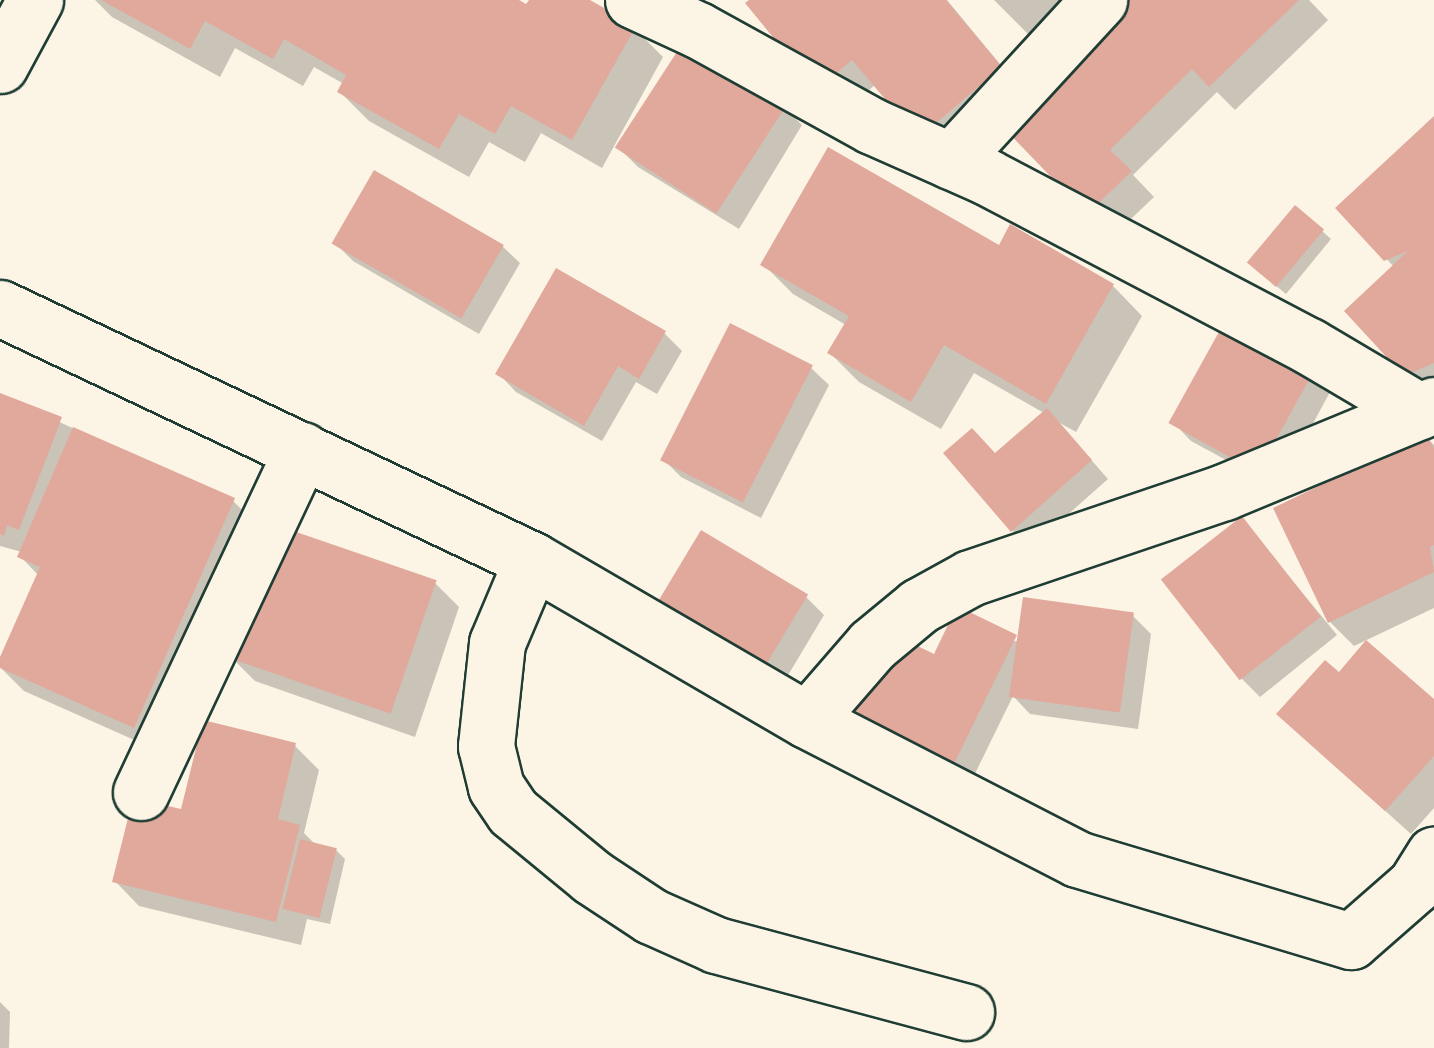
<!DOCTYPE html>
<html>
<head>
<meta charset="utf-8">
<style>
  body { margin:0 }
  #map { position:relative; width:1434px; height:1048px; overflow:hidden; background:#fcf5e5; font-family:"Indie Flower",sans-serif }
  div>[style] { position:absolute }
  .shadow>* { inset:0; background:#0003 }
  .building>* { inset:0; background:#e1a89c; transform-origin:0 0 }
  .roads { filter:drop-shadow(2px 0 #1f3d34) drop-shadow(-2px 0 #1f3d34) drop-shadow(0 2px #1f3d34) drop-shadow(0 -2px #1f3d34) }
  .street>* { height:55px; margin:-27.5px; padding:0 27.5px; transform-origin:27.5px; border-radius:27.5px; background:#fcf5e5 }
  .secondary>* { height:55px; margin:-27.5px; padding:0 27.5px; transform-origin:27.5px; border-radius:27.5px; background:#fcf5e5 }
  span { translate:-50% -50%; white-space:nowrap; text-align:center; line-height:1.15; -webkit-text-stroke:8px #fcf5e5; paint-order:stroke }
</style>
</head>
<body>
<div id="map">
  <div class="shadow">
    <i style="clip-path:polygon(95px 0,513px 0,527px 8px,531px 0,585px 0,634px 28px,663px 57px,602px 168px,541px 133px,525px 162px,489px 142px,469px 177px,369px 121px,340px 92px,344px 84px,314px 67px,303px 86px,235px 48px,220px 77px,112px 17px)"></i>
    <i style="clip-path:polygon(752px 0,947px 0,1023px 92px,1113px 0,1309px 0,1328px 20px,1235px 110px,1217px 92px,1133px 175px,1154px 197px,1113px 236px,996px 117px,944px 161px,876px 84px,843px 113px)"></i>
    <i style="clip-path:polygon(994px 0,1071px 0,1032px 38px)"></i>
    <i style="clip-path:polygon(785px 108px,802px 125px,739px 229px,638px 167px,620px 149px)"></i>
    <i style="clip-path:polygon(1434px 120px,1434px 403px,1406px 375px,1394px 267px,1339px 208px)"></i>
    <i style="clip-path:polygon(1322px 231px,1331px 239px,1286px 294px,1259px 272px)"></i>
    <i style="clip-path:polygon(336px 244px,502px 246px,520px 263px,479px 334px,353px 261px)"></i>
    <i style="clip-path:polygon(1000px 248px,1113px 286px,1142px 316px,1076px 432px,1058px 422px,1108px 479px,1030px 548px,1012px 530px,996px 456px,1044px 413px,974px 373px,941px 429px,859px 382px,830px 353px,846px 325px,793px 294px,764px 265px)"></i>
    <i style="clip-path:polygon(1231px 315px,1336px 381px,1278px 488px,1191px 441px,1174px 423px)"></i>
    <i style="clip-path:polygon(664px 333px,682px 351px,657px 394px,636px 382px,602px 441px,516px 392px,499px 374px)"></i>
    <i style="clip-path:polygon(811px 368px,829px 385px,761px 518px,681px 477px,663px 459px)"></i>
    <i style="clip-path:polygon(0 395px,233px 501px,258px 525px,159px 751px,24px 691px,0 667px,39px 576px,20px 556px,22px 552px,0 546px)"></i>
    <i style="clip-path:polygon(1426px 437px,1434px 445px,1434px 608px,1354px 646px,1331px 623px,1277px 509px)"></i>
    <i style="clip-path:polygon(1242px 519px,1337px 635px,1260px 697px,1242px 679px)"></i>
    <i style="clip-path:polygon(435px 583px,459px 607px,415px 737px,255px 681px,230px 656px)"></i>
    <i style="clip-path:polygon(806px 597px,824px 615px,778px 692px,669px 622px)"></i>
    <i style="clip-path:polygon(1133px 616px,1151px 634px,1138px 729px,1030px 714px,1013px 696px,966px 792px,869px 744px,935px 658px)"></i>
    <i style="clip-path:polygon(1339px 675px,1434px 703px,1434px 808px,1411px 834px,1304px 738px)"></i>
    <i style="clip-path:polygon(294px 745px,319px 770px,304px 833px,317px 846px,336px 850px,345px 859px,330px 924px,307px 919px,301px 945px,139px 906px,115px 881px,183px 812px)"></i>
    <i style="clip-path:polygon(0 1002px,10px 1012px,9px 1048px,0 1048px)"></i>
  </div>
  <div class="building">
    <i style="clip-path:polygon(101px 0,519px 0,526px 4px,529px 0,590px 0,636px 26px,572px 140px,511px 106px,495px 134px,459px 114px,439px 149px,337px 92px,346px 75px,284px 39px,273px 59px,205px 21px,190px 49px)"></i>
    <i style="clip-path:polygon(749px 0,946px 0,1002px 67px,918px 138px,852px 60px,816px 90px,745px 3px)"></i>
    <i style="clip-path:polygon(1114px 0,1299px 0,1209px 87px,1192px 69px,1110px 150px,1132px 171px,1087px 214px,994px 118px)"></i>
    <i style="left:684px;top:41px;width:121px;height:127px;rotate:33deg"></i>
    <i style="clip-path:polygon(1434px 116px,1434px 363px,1404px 376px,1344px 311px,1408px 251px,1384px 261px,1335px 208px)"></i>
    <i style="clip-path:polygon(828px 147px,999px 245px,1010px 224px,1114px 284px,1046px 404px,944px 345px,911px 402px,827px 353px,849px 316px,760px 265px)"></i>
    <i style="left:374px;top:170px;width:150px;height:85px;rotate:30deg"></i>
    <i style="left:1295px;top:205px;width:38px;height:75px;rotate:40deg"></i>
    <i style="clip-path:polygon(556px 268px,666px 331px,639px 379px,618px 366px,584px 426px,495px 374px)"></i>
    <i style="left:1230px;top:312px;width:102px;height:127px;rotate:29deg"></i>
    <i style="left:730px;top:323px;width:93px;height:154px;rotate:27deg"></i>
    <i style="clip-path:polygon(0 393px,62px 417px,19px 530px,7px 525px,4px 536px,0 534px)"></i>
    <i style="clip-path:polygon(1047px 408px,1092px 460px,1011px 532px,943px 453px,972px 428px,995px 453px)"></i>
    <i style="clip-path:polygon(73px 427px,235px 498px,134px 728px,0 668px,0 657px,40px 567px,17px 557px)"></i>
    <i style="clip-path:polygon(1427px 434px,1434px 449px,1434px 545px,1430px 547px,1434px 572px,1328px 623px,1273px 508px)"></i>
    <i style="left:1242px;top:516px;width:128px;height:103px;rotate:52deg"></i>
    <i style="left:273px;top:524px;width:173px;height:141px;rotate:19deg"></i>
    <i style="left:701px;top:530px;width:125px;height:92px;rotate:31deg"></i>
    <i style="left:1023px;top:597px;width:112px;height:101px;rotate:8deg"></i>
    <i style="clip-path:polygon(957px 606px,1017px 635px,948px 776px,848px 727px,893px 634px,934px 654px)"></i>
    <i style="clip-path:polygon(1366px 640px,1434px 699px,1434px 756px,1385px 811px,1276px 714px,1325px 660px,1339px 672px)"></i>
    <i style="clip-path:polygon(203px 720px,296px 743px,278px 819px,300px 825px,276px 922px,112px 882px,133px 798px,181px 809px)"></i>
    <i style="left:300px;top:839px;width:38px;height:72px;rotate:14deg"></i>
  </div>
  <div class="roads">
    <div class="street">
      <i style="left:633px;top:0;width:72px;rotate:24.8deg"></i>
      <i style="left:698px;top:30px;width:199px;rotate:28.9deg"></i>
      <i style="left:872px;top:126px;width:126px;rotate:23.9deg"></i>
      <i style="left:987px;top:177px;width:364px;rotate:27.7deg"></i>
      <i style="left:1309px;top:346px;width:128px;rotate:30.6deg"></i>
      <i style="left:951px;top:161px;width:219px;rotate:-47.4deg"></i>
      <i style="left:0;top:308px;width:589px;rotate:25.35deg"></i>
      <i style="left:532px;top:560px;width:90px;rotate:112.9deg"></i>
      <i style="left:497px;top:643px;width:104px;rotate:96.1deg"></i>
      <i style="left:486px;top:746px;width:42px;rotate:76.3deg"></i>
      <i style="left:496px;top:787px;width:30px;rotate:56deg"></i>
      <i style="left:513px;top:812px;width:102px;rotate:39.4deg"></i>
      <i style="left:592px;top:877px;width:71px;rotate:33.5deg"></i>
      <i style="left:651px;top:916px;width:71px;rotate:24deg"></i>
      <i style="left:716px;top:945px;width:259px;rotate:15deg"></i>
      <i style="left:532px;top:560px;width:318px;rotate:30.2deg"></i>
      <i style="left:807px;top:720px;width:304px;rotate:27.2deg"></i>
      <i style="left:1077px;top:859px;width:286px;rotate:16.7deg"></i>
      <i style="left:1351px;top:941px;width:85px;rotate:-41.2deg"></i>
      <i style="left:1415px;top:885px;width:36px;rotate:-58deg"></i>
      <i style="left:807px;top:720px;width:99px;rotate:-49.1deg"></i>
      <i style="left:872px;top:645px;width:61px;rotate:-39.7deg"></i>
      <i style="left:919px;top:606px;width:58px;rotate:-28.8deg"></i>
      <i style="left:970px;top:578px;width:268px;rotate:-18.7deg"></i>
      <i style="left:1224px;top:492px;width:227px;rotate:-22.5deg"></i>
      <i style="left:141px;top:792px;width:378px;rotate:-64.8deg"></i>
    </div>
    <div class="secondary">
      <i style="left:0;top:65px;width:74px;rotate:-61.7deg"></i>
    </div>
  </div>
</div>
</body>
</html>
